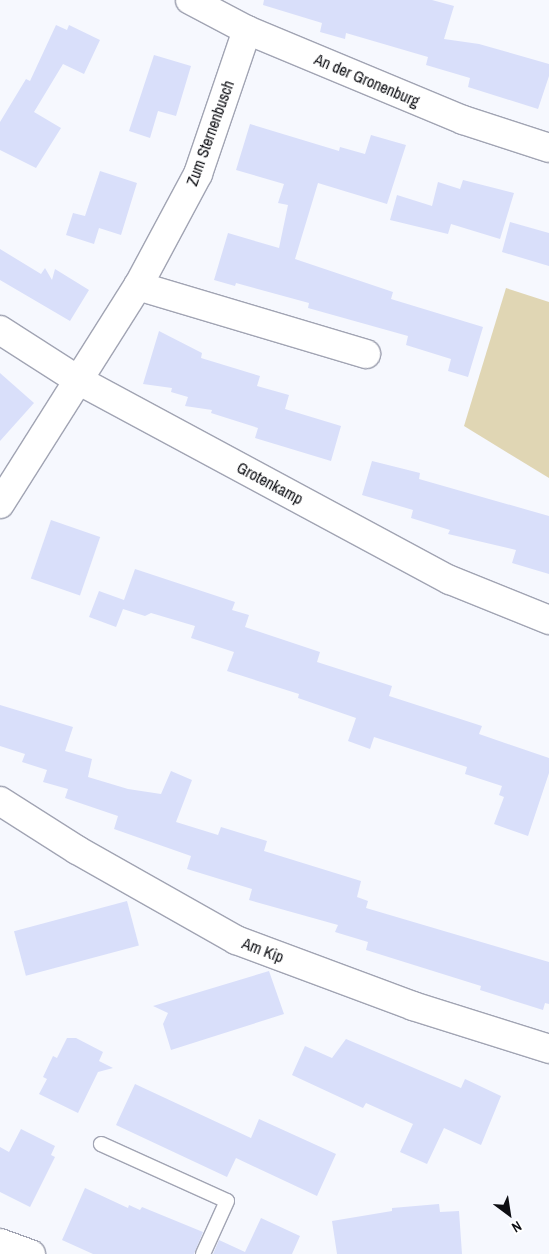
<!DOCTYPE html>
<html>
<head>
<meta charset="utf-8">
<style>
  body { margin:0 }
  #map { position:relative; width:549px; height:1254px; overflow:hidden; background:#f6f8fe; font-family:"Archivo Narrow",sans-serif }
  div>[style] { position:absolute }
  .green>* { inset:0; background:#e0d6b4 }
  .building>* { inset:0; background:#d9dffa; transform-origin:0 0 }
  .roads { filter:drop-shadow(1px 0 #a1a4b3) drop-shadow(-1px 0 #a1a4b3) drop-shadow(0 1px #a1a4b3) drop-shadow(0 -1px #a1a4b3) }
  .service>* { height:14px; margin:-7px; padding:0 7px; transform-origin:7px; border-radius:7px; background:#fff }
  .minor>* { height:28px; margin:-14px; padding:0 14px; transform-origin:14px; border-radius:14px; background:#fff }
  span { translate:-50% -50%; white-space:nowrap; text-align:center; line-height:1.15; -webkit-text-stroke:5px #fff; paint-order:stroke }
  .street-label { font-size:16px; color:#0d0e13 }
  .north { position:absolute; left:484px; top:1189px; width:50px; height:50px; -webkit-text-stroke:4px #fff; paint-order:stroke; rotate:149deg; font-size:14px; font-weight:700; line-height:20px; text-align:center; color:#0d0e13 }
  .north::after { content:''; display:block; margin:auto; width:18px; height:22px; background:#0d0e13; clip-path:polygon(50% 0,100% 100%,50% 72%,0 100%) }
</style>
</head>
<body>
<div id="map">
  <div class="green">
    <i style="clip-path:polygon(506px 288px,549px 302px,549px 478px,464px 426px)"></i>
  </div>
  <div class="building">
    <i style="clip-path:polygon(264px 0,432px 0,454px 6px,444px 39px,479px 44px,549px 64px,549px 76px,538px 109px,468px 87px,470px 78px,426px 65px,428px 57px,346px 33px,345px 39px,320px 32px,322px 23px,263px 5px)"></i>
    <i style="clip-path:polygon(56px 25px,67px 30px,69px 25px,100px 40px,84px 74px,63px 64px,34px 112px,61px 128px,36px 168px,0 150px,0 122px,26px 79px,30px 81px)"></i>
    <i style="clip-path:polygon(154px 55px,191px 66px,176px 116px,158px 111px,150px 138px,129px 131px)"></i>
    <i style="clip-path:polygon(250px 124px,339px 151px,340px 147px,365px 154px,371px 135px,406px 145px,387px 204px,318px 183px,295px 259px,393px 292px,391px 299px,483px 327px,468px 377px,448px 371px,451px 359px,406px 345px,408px 336px,308px 308px,309px 303px,236px 283px,235px 286px,214px 280px,228px 233px,279px 248px,288px 205px,278px 203px,284px 184px,236px 170px)"></i>
    <i style="clip-path:polygon(100px 171px,137px 183px,121px 235px,99px 228px,94px 244px,66px 235px,73px 213px,85px 216px)"></i>
    <i style="clip-path:polygon(463px 180px,514px 193px,500px 239px,451px 224px,448px 234px,390px 220px,397px 195px,432px 206px,438px 182px,460px 189px)"></i>
    <i style="clip-path:polygon(510px 222px,549px 233px,549px 266px,502px 252px)"></i>
    <i style="clip-path:polygon(0 249px,41px 274px,45px 268px,52px 280px,55px 269px,89px 290px,70px 321px,0 280px)"></i>
    <i style="clip-path:polygon(159px 331px,202px 353px,201px 358px,260px 376px,257px 386px,289px 395px,285px 409px,341px 426px,331px 461px,255px 438px,258px 428px,211px 413px,212px 410px,185px 406px,188px 397px,171px 392px,172px 388px,143px 384px)"></i>
    <i style="clip-path:polygon(0 373px,34px 403px,0 441px)"></i>
    <i style="clip-path:polygon(372px 461px,420px 473px,419px 479px,549px 516px,549px 574px,512px 563px,516px 550px,448px 534px,450px 530px,411px 518px,413px 510px,362px 495px)"></i>
    <i style="left:51px;top:520px;width:52px;height:62px;rotate:19deg"></i>
    <i style="clip-path:polygon(135px 569px,235px 602px,232px 610px,249px 615px,245px 627px,320px 652px,317px 662px,392px 686px,389px 696px,482px 726px,479px 734px,549px 758px,549px 773px,528px 836px,494px 824px,504px 797px,499px 795px,502px 786px,465px 774px,467px 767px,374px 737px,370px 749px,348px 741px,356px 718px,298px 698px,299px 694px,227px 671px,234px 652px,191px 638px,195px 626px,151px 613px,145px 616px,123px 609px,116px 627px,89px 617px,99px 591px,124px 600px)"></i>
    <i style="clip-path:polygon(0 705px,73px 727px,65px 751px,92px 759px,88px 777px,128px 789px,161px 794px,171px 771px,192px 780px,176px 822px,218px 835px,221px 827px,267px 841px,264px 851px,361px 881px,357px 897px,368px 901px,366px 908px,549px 962px,549px 1004px,545px 1003px,543px 1010px,480px 990px,481px 986px,366px 950px,368px 942px,335px 932px,338px 925px,249px 900px,252px 889px,187px 869px,191px 856px,114px 829px,118px 816px,65px 798px,68px 789px,43px 782px,47px 770px,22px 762px,25px 754px,0 746px)"></i>
    <i style="left:127px;top:901px;width:46px;height:117px;rotate:75deg"></i>
    <i style="clip-path:polygon(269px 971px,284px 1014px,171px 1050px,163px 1024px,168px 1013px,153px 1006px)"></i>
    <i style="clip-path:polygon(67px 1038px,76px 1038px,103px 1052px,99px 1061px,113px 1068px,98px 1072px,78px 1113px,39px 1094px,47px 1079px,43px 1077px,53px 1056px,57px 1058px)"></i>
    <i style="clip-path:polygon(346px 1039px,461px 1088px,465px 1079px,501px 1096px,481px 1145px,444px 1128px,427px 1164px,400px 1152px,413px 1124px,366px 1103px,363px 1108px,292px 1075px,305px 1046px,332px 1058px)"></i>
    <i style="clip-path:polygon(135px 1084px,251px 1138px,259px 1119px,336px 1154px,317px 1196px,236px 1158px,227px 1177px,116px 1125px)"></i>
    <i style="clip-path:polygon(21px 1129px,55px 1146px,51px 1155px,55px 1157px,30px 1207px,0 1192px,0 1147px,9px 1152px)"></i>
    <i style="clip-path:polygon(85px 1188px,128px 1208px,129px 1205px,140px 1210px,142px 1207px,203px 1232px,194px 1254px,93px 1254px,62px 1240px)"></i>
    <i style="clip-path:polygon(439px 1204px,440px 1212px,459px 1211px,462px 1254px,337px 1254px,332px 1221px,392px 1211px,392px 1208px)"></i>
    <i style="clip-path:polygon(261px 1218px,300px 1236px,292px 1254px,213px 1254px,219px 1240px,245px 1252px)"></i>
  </div>
  <div class="roads">
    <div class="service">
      <i style="left:101px;top:1144px;width:138px;rotate:24.3deg"></i>
      <i style="left:227px;top:1201px;width:58px;rotate:114.4deg"></i>
    </div>
    <div class="minor">
      <i style="left:190px;top:0;width:64px;rotate:27.8deg"></i>
      <i style="left:247px;top:30px;width:234px;rotate:22.6deg"></i>
      <i style="left:463px;top:120px;width:90px;rotate:18deg"></i>
      <i style="left:138px;top:286px;width:238px;rotate:16.6deg"></i>
      <i style="left:0;top:330px;width:93px;rotate:32.7deg"></i>
      <i style="left:78px;top:380px;width:422px;rotate:28.3deg"></i>
      <i style="left:450px;top:580px;width:107px;rotate:22deg"></i>
      <i style="left:0;top:504px;width:258px;rotate:-57.7deg"></i>
      <i style="left:138px;top:286px;width:127px;rotate:-61.8deg"></i>
      <i style="left:198px;top:174px;width:152px;rotate:-71.2deg"></i>
      <i style="left:0;top:801px;width:91px;rotate:32.5deg"></i>
      <i style="left:77px;top:850px;width:183px;rotate:29.5deg"></i>
      <i style="left:236px;top:940px;width:189px;rotate:20.4deg"></i>
      <i style="left:413px;top:1006px;width:143px;rotate:17.5deg"></i>
      <i style="left:0;top:1243px;width:33px;rotate:20deg"></i>
    </div>
  </div>
  <div class="street-label">
    <span style="left:367px;top:80px;rotate:23deg">An der Gronenburg</span>
    <span style="left:210px;top:133px;rotate:-70deg">Zum Sternenbusch</span>
    <span style="left:270px;top:483px;rotate:28deg">Grotenkamp</span>
    <span style="left:263px;top:950px;rotate:21deg">Am Kip</span>
  </div>
  <div class="north">N</div>
</div>
</body>
</html>
